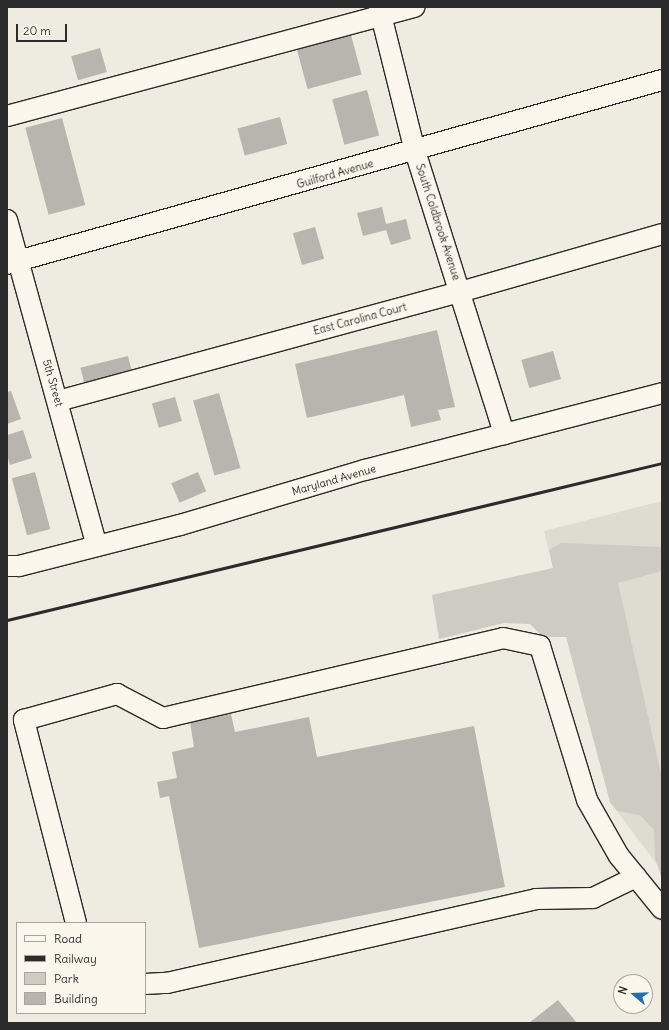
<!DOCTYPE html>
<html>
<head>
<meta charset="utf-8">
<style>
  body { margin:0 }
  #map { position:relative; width:669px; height:1030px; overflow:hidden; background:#eeebe0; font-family:Delius,sans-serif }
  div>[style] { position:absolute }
  .built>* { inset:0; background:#dedbd1 }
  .green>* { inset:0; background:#cecbc2 }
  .building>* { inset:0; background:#b8b5ae; transform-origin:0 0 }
  .roads { filter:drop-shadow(1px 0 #2b2b2b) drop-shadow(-1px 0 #2b2b2b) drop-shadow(0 1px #2b2b2b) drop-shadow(0 -1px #2b2b2b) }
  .minor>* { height:20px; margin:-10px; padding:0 10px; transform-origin:10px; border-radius:10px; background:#fbf7ec }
  .rail>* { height:3px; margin:-1.5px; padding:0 1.5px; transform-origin:1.5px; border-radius:1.5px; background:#2b2b2b }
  span { translate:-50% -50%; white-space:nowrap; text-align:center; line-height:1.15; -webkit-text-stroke:4px #fbf7ec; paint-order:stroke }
  .street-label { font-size:11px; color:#2b2b2b }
  .frame { position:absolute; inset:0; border:8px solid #2b2b2b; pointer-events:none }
  .legend { position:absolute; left:16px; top:922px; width:130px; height:92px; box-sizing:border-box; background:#fbf7ec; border:1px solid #a8a59f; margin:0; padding:5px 7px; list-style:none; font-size:12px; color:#2b2b2b }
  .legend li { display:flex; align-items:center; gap:8px; height:20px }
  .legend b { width:20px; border:1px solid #a8a59f }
  .north { position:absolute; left:613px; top:974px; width:40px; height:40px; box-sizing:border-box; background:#fbf7ec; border:1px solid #a8a59f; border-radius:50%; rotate:289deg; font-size:11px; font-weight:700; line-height:16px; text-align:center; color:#2b2b2b }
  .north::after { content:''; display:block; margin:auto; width:14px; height:18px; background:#1f6fb2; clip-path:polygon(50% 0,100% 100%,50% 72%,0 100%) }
  .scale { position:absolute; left:16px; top:24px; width:51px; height:18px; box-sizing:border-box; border:2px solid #2b2b2b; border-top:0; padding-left:5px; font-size:12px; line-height:14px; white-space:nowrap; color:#2b2b2b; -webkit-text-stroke:3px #fbf7ec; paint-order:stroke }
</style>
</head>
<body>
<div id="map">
  <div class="built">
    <i style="clip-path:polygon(662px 501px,662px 871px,610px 802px,544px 531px)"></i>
  </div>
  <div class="green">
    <i style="clip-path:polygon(561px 543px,662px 547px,662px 571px,618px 583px,662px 778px,662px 879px,655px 858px,654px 830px,640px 815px,617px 811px,610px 802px,566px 637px,543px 637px,530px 624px,504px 623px,439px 639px,432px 595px,553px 568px,549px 550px)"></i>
  </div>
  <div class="building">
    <i style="left:351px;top:35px;width:41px;height:56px;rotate:75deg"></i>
    <i style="left:100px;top:48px;width:25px;height:30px;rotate:74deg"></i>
    <i style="left:367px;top:90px;width:47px;height:36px;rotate:75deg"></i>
    <i style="left:280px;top:117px;width:28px;height:44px;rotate:75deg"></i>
    <i style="left:62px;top:118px;width:90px;height:38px;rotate:75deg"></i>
    <i style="clip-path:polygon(382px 207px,386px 224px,406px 219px,411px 239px,391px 245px,386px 230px,363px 236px,357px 213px)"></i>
    <i style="left:315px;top:227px;width:33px;height:23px;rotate:74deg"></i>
    <i style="clip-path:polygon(437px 330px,455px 407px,438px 410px,441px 420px,411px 427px,404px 395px,307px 418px,295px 364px)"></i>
    <i style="left:553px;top:351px;width:29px;height:33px;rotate:74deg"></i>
    <i style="left:128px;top:356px;width:25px;height:49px;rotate:76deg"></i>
    <i style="clip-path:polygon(11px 391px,21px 419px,7px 424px,7px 392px)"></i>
    <i style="left:219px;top:393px;width:78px;height:27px;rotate:74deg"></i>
    <i style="left:175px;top:397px;width:25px;height:24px;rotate:74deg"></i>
    <i style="clip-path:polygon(23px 430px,32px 458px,10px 465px,7px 455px,7px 435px)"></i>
    <i style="left:35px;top:472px;width:59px;height:24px;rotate:75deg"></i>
    <i style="left:198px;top:472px;width:21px;height:29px;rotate:67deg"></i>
    <i style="clip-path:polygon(231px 714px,235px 732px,309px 717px,317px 757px,474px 726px,505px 887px,199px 948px,169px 796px,160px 798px,157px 782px,177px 778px,172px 752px,194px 747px,190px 722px)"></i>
    <i style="clip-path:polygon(558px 1000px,577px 1023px,529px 1023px)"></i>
  </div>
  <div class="roads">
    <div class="minor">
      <i style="left:379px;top:7px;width:148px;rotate:76deg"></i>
      <i style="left:415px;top:151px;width:297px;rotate:72.5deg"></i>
      <i style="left:7px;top:116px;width:422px;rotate:-15deg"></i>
      <i style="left:7px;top:220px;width:338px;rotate:74.6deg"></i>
      <i style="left:7px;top:264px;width:680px;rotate:-15.69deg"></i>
      <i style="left:58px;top:401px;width:417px;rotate:-15.2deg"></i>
      <i style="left:460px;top:292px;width:210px;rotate:-16deg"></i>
      <i style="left:7px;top:566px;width:12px"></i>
      <i style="left:19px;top:566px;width:166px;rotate:-14.3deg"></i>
      <i style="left:180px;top:525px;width:193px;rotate:-16.6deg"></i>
      <i style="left:365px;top:470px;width:307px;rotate:-14.5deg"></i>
      <i style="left:76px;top:923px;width:210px;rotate:-104.4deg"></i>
      <i style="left:24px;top:720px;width:97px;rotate:-15.6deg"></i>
      <i style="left:117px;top:694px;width:52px;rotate:27.6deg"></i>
      <i style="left:163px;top:718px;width:349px;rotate:-13.2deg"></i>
      <i style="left:503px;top:638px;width:38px;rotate:12deg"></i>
      <i style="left:540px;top:646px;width:161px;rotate:73deg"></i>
      <i style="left:587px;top:800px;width:64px;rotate:60.3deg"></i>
      <i style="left:619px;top:856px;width:68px;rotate:50.9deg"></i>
      <i style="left:145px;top:984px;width:22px;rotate:-3deg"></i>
      <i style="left:167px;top:983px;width:378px;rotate:-12.8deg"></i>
      <i style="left:536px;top:899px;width:57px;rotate:-1deg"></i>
      <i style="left:593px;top:898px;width:48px;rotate:-26deg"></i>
    </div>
  </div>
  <div class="rail">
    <i style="left:7px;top:620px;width:674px;rotate:-13.48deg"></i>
  </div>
  <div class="street-label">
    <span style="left:335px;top:174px;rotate:-16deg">Guilford Avenue</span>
    <span style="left:438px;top:222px;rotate:72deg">South Coldbrook Avenue</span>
    <span style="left:360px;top:319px;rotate:-15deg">East Carolina Court</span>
    <span style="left:53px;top:383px;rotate:74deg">5th Street</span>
    <span style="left:334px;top:480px;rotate:-16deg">Maryland Avenue</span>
  </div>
  <div class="frame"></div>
  <ul class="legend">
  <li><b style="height:5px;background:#fbf7ec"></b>Road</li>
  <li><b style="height:5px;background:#2b2b2b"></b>Railway</li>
  <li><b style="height:11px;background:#cecbc2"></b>Park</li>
  <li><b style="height:11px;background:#b8b5ae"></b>Building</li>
  </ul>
  <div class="north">N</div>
  <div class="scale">20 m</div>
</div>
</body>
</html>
